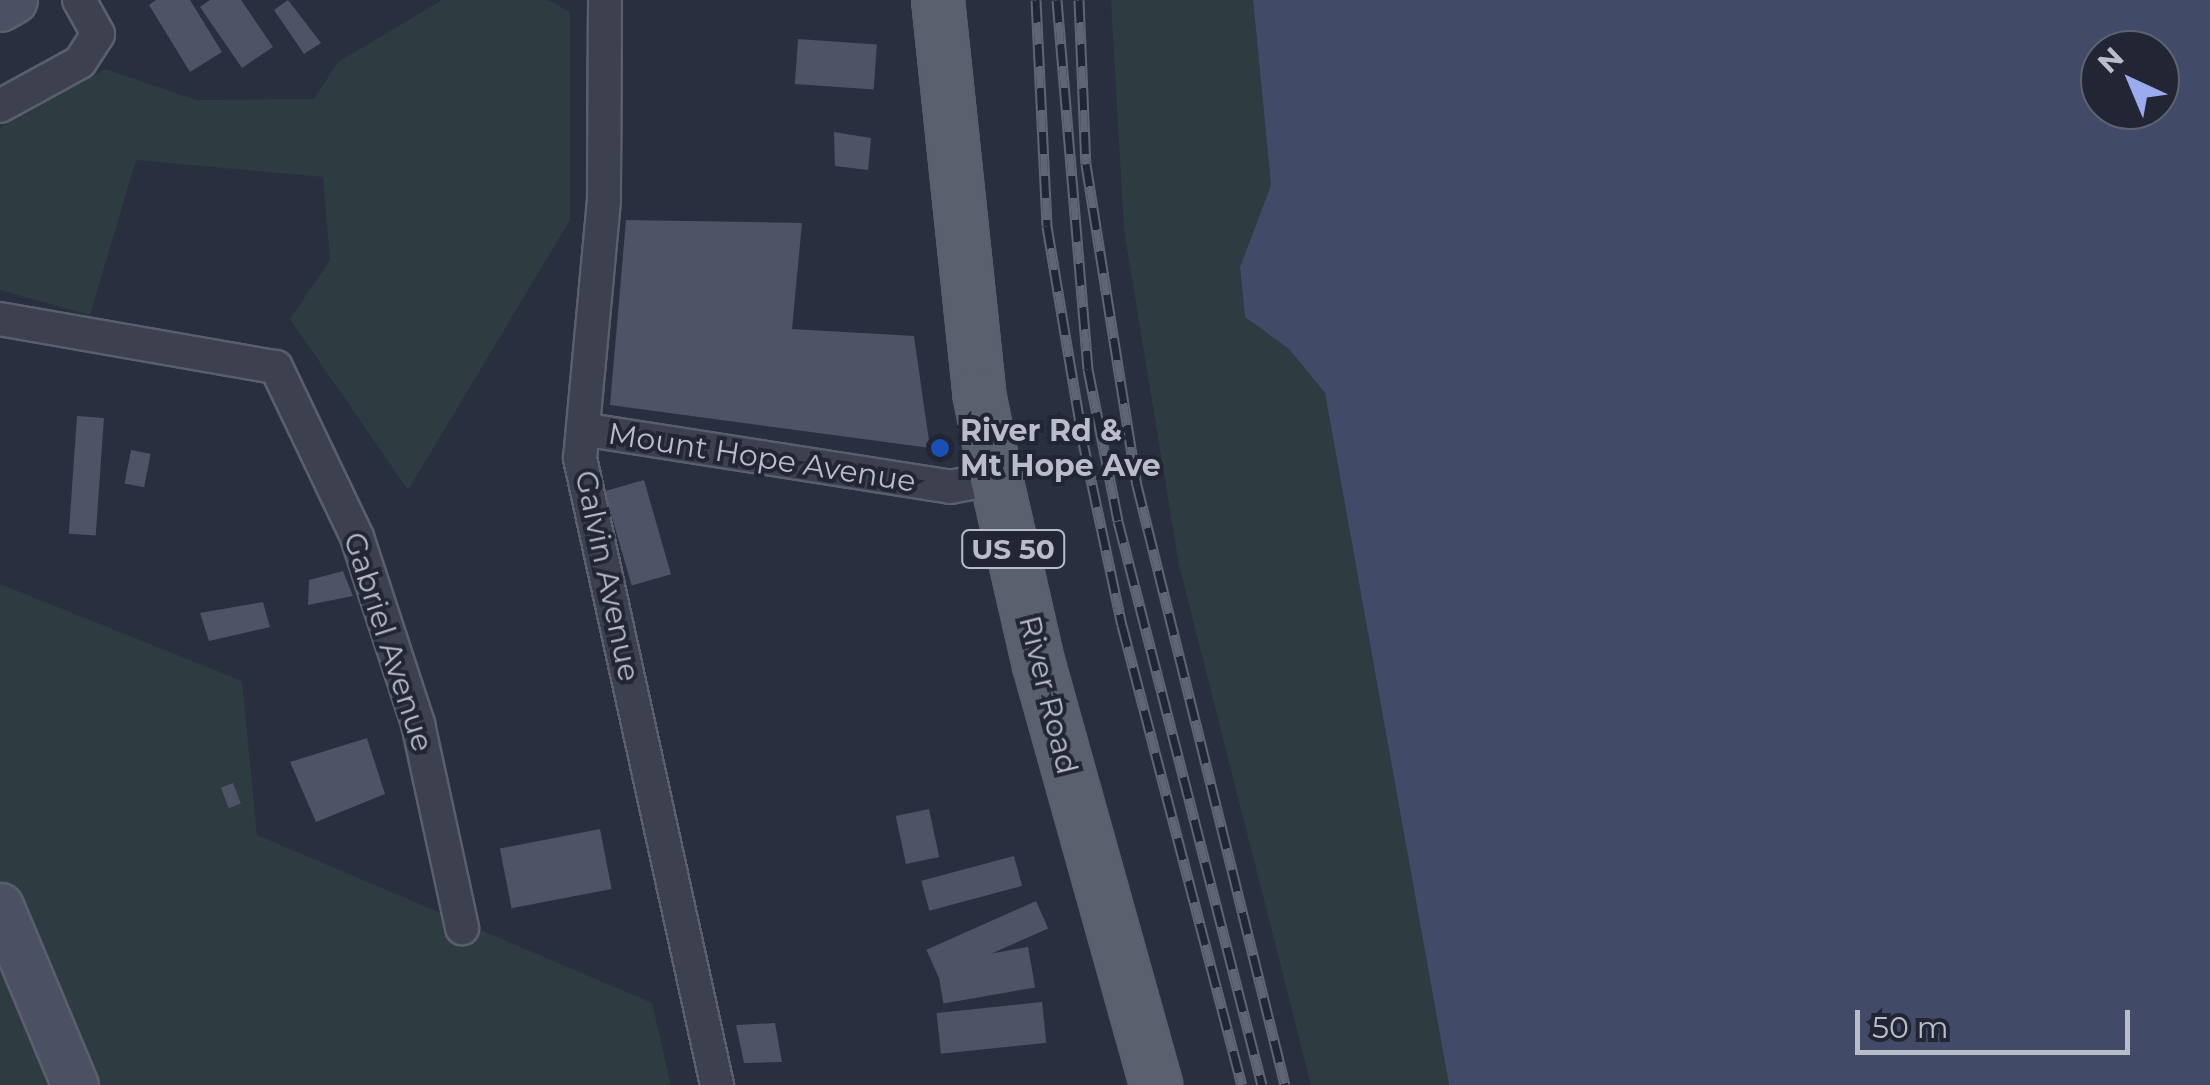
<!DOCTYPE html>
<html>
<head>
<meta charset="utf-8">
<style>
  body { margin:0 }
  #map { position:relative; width:2210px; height:1085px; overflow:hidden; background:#292f3f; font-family:Montserrat,sans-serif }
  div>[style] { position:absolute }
  .green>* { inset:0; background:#2c3c41 }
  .water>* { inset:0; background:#414a66 }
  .building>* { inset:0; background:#4e5365; transform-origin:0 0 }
  .roads { filter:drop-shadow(2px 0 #5b5f6c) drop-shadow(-2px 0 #5b5f6c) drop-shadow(0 2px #5b5f6c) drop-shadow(0 -2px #5b5f6c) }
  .street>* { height:32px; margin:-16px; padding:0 16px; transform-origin:16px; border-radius:16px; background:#3d414f }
  .secondary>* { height:45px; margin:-22.5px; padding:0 22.5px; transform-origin:22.5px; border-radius:22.5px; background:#4b5062 }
  .primary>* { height:50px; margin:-25px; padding:0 25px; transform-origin:25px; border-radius:25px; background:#5b606f }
  .rail>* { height:11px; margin-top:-5.5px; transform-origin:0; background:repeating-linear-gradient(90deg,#222634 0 22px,#5f6575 0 44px); box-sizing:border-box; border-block:2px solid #5f6575 }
  .dots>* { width:28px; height:28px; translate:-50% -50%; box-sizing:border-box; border:5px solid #222634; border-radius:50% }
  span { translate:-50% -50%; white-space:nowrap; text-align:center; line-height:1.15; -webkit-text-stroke:8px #222634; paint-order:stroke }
  .shield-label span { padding:2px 8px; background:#222634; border:2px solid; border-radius:8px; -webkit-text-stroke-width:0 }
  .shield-label { font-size:28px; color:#b9bdc9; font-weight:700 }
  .poi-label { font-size:30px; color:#b9bdc9; font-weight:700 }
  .left { translate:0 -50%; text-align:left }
  .street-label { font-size:30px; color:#b9bdc9 }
  .north { position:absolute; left:2080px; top:30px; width:100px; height:100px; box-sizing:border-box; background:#222634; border:2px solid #5e6270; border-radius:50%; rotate:316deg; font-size:28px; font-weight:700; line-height:40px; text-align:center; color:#b9bdc9 }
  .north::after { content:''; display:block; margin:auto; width:35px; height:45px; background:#9aaced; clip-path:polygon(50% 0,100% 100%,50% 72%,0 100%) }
  .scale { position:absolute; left:1855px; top:1010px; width:275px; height:45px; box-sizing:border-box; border:5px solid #b9bdc9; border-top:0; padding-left:12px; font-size:30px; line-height:35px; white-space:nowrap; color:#b9bdc9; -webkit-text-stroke:8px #222634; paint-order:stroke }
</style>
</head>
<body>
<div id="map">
  <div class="green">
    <i style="clip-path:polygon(442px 0,548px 0,570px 12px,570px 220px,408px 490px,290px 319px,330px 260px,323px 177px,136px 160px,90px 315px,0 290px,0 128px,105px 69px,196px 100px,314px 99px,338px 62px)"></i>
    <i style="clip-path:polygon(1111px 0,1253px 0,1271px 185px,1240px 267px,1245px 317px,1289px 349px,1325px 393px,1449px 1085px,1311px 1085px,1179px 565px,1124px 230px)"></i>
    <i style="clip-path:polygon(0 584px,242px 681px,257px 835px,652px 1003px,671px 1085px,0 1085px)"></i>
  </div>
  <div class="water">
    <i style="clip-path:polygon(evenodd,1253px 0,2210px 0,2210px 1085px,1449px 1085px,1325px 393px,1289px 349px,1245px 317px,1240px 267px,1271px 185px,1253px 0,2100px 50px,2160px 50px,2160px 110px,2100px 110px,2100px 50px)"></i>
  </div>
  <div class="building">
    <i style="clip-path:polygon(156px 0,190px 0,222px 52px,190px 72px,149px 5px)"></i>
    <i style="clip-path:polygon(210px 0,241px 0,273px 47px,242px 68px,200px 7px)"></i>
    <i style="clip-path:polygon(288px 0,321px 43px,304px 54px,274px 10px)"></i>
    <i style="left:798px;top:39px;width:79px;height:45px;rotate:4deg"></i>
    <i style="clip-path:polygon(834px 132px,871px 138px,868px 170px,835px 166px)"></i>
    <i style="clip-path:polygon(626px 220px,802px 223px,792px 329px,914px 336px,930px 448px,610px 405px)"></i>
    <i style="left:77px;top:416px;width:27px;height:118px;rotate:4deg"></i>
    <i style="left:131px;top:450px;width:20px;height:34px;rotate:11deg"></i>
    <i style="left:644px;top:480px;width:98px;height:41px;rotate:74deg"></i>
    <i style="clip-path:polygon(343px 571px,353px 596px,308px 605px,309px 580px)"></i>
    <i style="clip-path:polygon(263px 602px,270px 627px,209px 641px,200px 613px)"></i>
    <i style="clip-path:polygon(367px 738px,385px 794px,316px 822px,290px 762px)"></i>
    <i style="left:233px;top:783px;width:22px;height:13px;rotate:69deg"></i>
    <i style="left:929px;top:809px;width:49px;height:34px;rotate:78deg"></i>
    <i style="left:600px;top:829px;width:61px;height:102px;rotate:79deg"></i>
    <i style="left:1014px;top:856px;width:31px;height:96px;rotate:75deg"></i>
    <i style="left:1036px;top:901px;width:30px;height:120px;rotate:66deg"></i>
    <i style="left:1028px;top:947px;width:41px;height:93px;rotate:80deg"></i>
    <i style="left:1042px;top:1002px;width:41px;height:106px;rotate:84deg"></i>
    <i style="clip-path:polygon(775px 1023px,782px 1062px,744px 1063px,736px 1025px)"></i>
  </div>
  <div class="roads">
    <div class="street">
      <i style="left:605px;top:0;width:200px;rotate:90.3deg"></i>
      <i style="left:604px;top:200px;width:259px;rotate:95.3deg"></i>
      <i style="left:580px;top:458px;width:642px;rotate:77.67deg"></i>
      <i style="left:0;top:106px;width:91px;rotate:-28.8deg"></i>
      <i style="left:80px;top:62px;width:33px;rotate:-57deg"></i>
      <i style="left:98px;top:34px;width:39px;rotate:-119deg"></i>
      <i style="left:0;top:319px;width:280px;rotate:9.9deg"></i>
      <i style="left:276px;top:367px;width:188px;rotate:64.5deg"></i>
      <i style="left:357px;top:537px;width:197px;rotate:71.9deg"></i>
      <i style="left:418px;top:724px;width:209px;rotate:77.8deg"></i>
      <i style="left:588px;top:430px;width:366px;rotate:8.9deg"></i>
      <i style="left:950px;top:487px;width:47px;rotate:-11.1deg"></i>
    </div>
    <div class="secondary">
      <i style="left:0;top:8px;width:16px;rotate:-30deg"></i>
      <i style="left:0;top:906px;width:194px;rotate:67.3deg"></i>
    </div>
    <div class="primary">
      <i style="left:938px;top:0;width:395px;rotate:84deg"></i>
      <i style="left:979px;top:393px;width:87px;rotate:78.7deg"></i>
      <i style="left:996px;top:478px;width:192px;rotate:77.1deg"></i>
      <i style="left:1039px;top:665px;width:436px;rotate:74.4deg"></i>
    </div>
  </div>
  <div class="rail">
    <i style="left:1036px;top:0;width:226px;rotate:87.2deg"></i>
    <i style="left:1047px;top:226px;width:219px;rotate:80.5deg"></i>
    <i style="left:1083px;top:442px;width:187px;rotate:78deg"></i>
    <i style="left:1122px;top:625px;width:475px;rotate:75.4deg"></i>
    <i style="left:1057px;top:0;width:370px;rotate:85.2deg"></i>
    <i style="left:1088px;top:369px;width:155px;rotate:78.8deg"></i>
    <i style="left:1118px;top:521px;width:582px;rotate:75.68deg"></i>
    <i style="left:1079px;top:0;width:164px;rotate:87.6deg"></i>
    <i style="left:1086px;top:164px;width:325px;rotate:81deg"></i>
    <i style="left:1137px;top:485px;width:618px;rotate:76.14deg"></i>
  </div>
  <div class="dots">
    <i style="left:940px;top:448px;background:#1a4fb4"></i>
  </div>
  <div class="shield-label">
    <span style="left:1013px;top:549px">US 50</span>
  </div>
  <div class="poi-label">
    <span class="left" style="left:960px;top:448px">River Rd &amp;<br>Mt Hope Ave</span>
  </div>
  <div class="street-label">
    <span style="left:762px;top:458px;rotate:9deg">Mount Hope Avenue</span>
    <span style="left:607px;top:576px;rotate:78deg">Galvin Avenue</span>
    <span style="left:388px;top:642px;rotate:72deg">Gabriel Avenue</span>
    <span style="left:1048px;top:695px;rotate:76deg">River Road</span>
  </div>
  <div class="north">N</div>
  <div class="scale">50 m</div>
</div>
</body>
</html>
